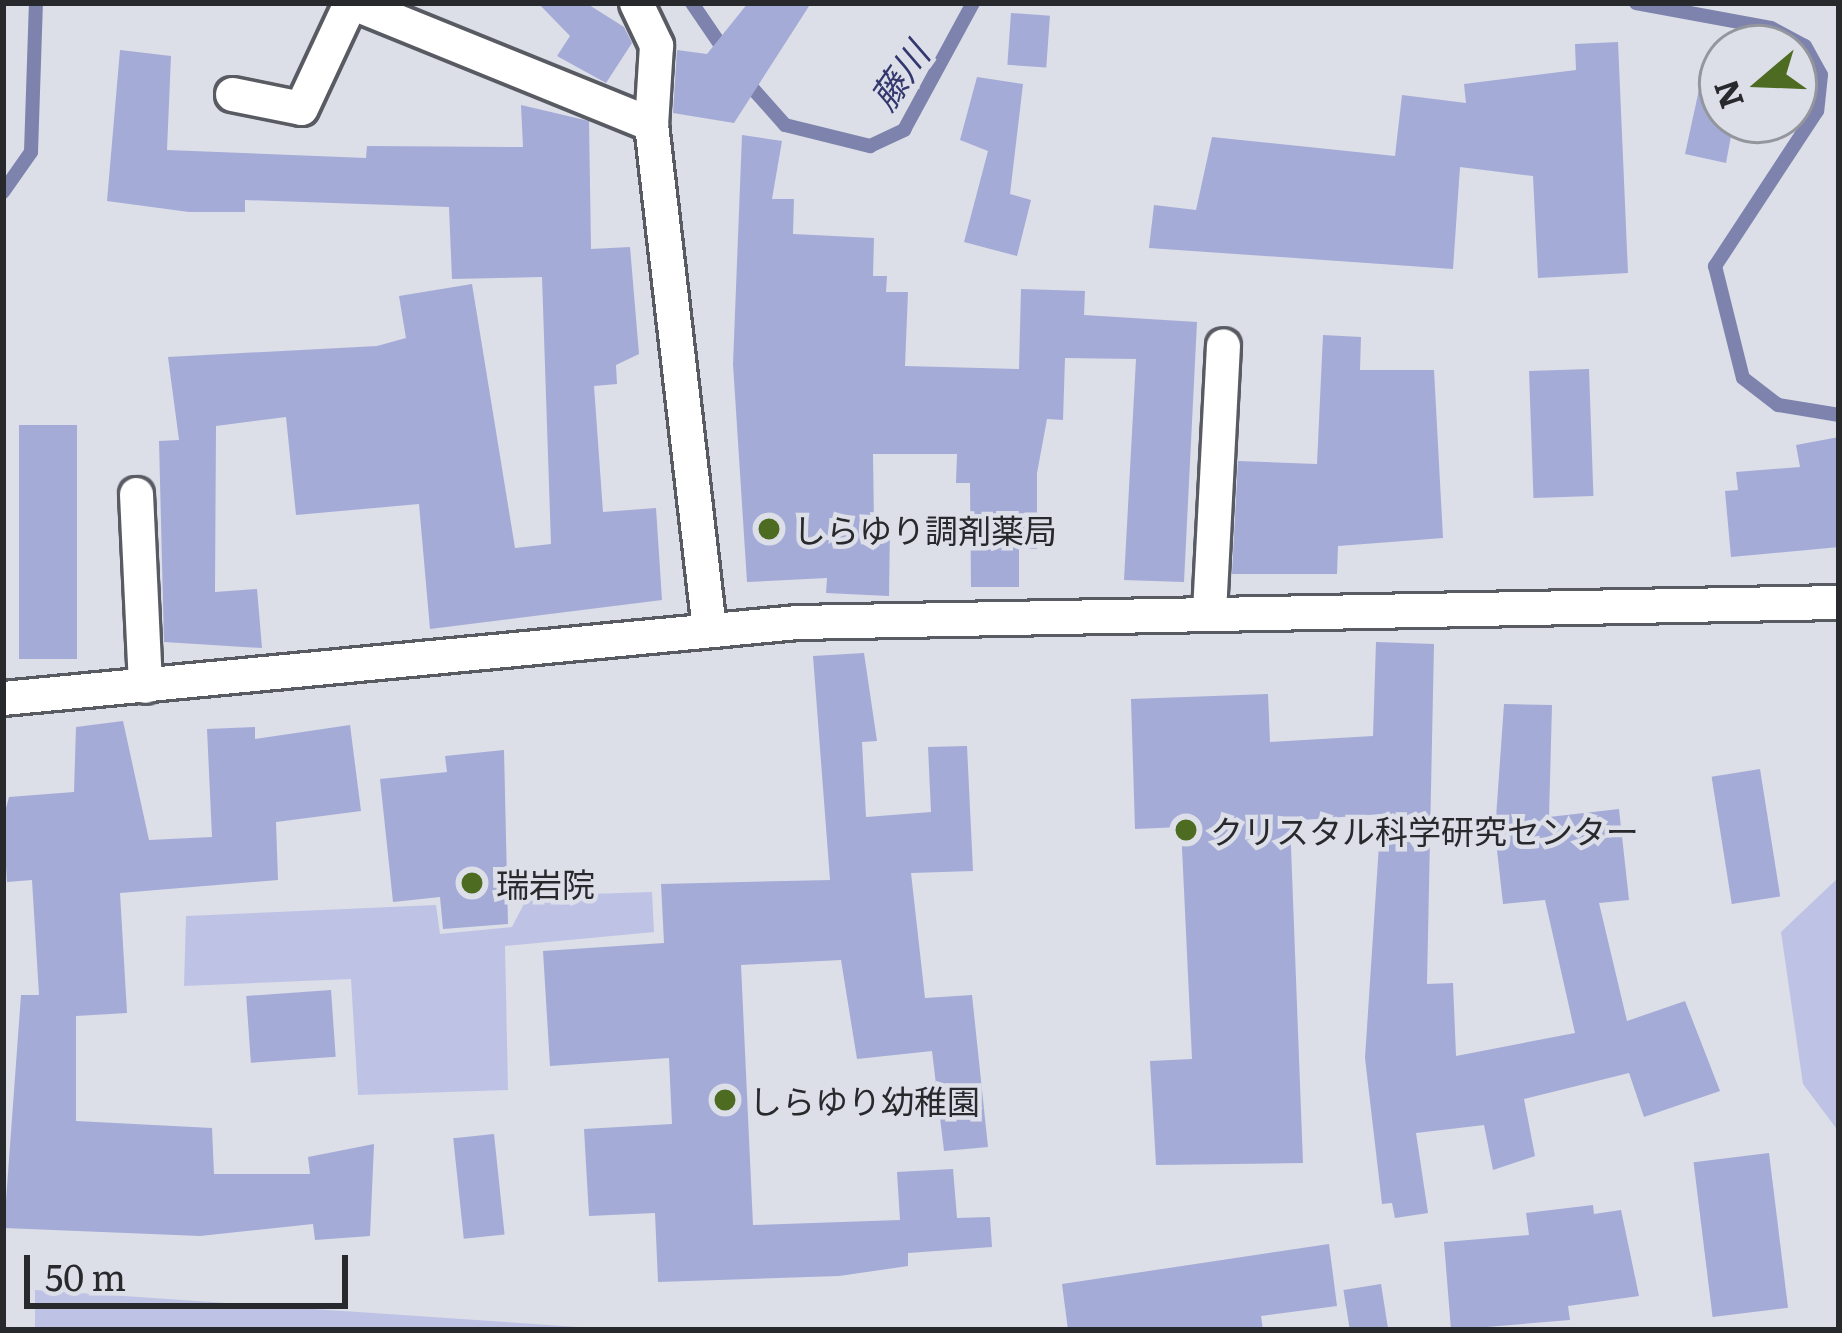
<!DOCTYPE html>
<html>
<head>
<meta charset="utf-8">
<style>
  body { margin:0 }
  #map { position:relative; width:1842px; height:1333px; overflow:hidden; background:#dcdee8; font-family:Literata,"Noto Sans JP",serif }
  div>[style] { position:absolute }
  .green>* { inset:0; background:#bec3e6 }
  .stream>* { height:14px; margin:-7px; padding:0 7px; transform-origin:7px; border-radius:7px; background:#7d83ac }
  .building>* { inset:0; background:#a5abd7; transform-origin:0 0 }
  .roads { filter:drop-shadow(3px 0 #595b63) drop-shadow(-3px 0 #595b63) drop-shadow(0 3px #595b63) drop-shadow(0 -3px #595b63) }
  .minor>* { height:33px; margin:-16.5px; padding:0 16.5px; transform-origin:16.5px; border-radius:16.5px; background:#fff }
  .dots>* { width:33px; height:33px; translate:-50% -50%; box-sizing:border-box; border:6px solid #dcdee8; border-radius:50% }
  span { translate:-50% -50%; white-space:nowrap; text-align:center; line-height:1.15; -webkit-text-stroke:9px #dcdee8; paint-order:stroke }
  .poi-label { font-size:33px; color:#28292d }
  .left { translate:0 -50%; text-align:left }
  .water-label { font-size:36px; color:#34376e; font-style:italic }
  .frame { position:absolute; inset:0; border:6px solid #28292d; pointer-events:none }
  .north { position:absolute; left:1698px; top:24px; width:120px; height:120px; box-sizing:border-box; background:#dcdee8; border:3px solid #94969d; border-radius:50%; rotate:251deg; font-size:33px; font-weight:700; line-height:48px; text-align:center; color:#28292d }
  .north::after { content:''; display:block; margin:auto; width:42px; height:54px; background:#4e6c21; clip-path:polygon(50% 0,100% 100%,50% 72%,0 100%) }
  .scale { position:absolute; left:24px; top:1255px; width:324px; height:54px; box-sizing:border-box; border:6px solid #28292d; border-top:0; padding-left:15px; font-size:36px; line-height:42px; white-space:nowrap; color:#28292d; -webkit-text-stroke:9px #dcdee8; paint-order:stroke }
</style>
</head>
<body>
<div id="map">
  <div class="green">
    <i style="clip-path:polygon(1839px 877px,1839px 1132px,1803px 1084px,1781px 932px)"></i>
    <i style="clip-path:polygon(652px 892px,654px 932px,505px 946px,508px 1090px,358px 1095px,351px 979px,184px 986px,186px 916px,436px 905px,440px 934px,512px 927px,528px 896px)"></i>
    <i style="clip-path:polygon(35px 1290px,622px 1330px,35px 1330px)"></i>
  </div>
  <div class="stream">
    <i style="left:692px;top:3px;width:60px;rotate:55.8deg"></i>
    <i style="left:1636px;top:3px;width:137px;rotate:10.5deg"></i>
    <i style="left:1771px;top:28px;width:38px;rotate:28deg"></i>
    <i style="left:1805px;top:46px;width:33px;rotate:61deg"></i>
    <i style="left:1821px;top:75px;width:36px;rotate:96deg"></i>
    <i style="left:1817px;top:111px;width:186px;rotate:123.3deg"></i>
    <i style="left:1715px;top:266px;width:115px;rotate:76deg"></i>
    <i style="left:1743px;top:378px;width:44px;rotate:37.6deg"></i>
    <i style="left:1778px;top:405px;width:62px;rotate:9.3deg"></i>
    <i style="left:746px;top:81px;width:59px;rotate:48.4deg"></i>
    <i style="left:785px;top:125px;width:88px;rotate:13.9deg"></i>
    <i style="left:870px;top:146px;width:38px;rotate:-25deg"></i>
    <i style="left:904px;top:130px;width:145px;rotate:-61.5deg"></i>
    <i style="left:3px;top:192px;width:49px;rotate:-55deg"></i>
    <i style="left:31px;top:152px;width:149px;rotate:-88.1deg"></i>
  </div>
  <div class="building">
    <i style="clip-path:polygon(538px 3px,586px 3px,624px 27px,632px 43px,606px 83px,557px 56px,570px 36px)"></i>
    <i style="clip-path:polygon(748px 3px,811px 3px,734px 123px,673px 113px,677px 50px,707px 54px)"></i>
    <i style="left:1011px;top:13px;width:39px;height:52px;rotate:4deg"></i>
    <i style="clip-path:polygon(1618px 42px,1628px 273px,1538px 278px,1533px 176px,1460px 167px,1453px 269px,1149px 248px,1154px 205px,1196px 210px,1212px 137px,1395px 156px,1402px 95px,1466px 103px,1464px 84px,1576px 70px,1575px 44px)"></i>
    <i style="clip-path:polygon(120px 50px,171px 56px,167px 150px,366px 158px,367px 146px,523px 147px,521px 105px,589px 121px,591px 249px,630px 247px,639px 354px,616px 365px,617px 384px,594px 386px,603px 512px,656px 508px,662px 600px,430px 629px,419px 504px,296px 515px,286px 417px,216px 426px,215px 592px,257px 589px,262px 648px,164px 642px,159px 441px,179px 440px,168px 357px,377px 346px,406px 338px,399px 296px,472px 284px,515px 548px,551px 544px,542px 277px,452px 279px,449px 207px,245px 200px,245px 212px,189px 212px,107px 201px)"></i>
    <i style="clip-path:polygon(1707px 53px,1722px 54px,1722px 120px,1734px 120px,1726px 163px,1685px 154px)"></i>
    <i style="clip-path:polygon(977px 77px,1023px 84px,1010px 194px,1031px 200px,1017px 256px,964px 242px,988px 151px,960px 140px)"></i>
    <i style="clip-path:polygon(742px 135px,782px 141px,772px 199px,794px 199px,793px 234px,874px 238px,873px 276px,887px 276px,886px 292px,908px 292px,905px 366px,1019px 369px,1021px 289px,1085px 291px,1084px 315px,1197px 322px,1184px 582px,1124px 580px,1136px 359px,1065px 358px,1063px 420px,1047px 419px,1037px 473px,1037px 549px,1019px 549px,1019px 587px,971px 587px,970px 483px,956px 483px,957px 454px,873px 454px,874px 524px,890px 525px,889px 596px,826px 593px,827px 578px,747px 582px,733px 364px)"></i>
    <i style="clip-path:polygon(1323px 335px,1361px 337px,1360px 370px,1434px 370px,1443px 538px,1338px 546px,1337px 574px,1232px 574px,1238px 461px,1317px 464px)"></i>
    <i style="left:1589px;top:369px;width:127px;height:60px;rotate:88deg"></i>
    <i style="left:77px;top:425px;width:234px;height:58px;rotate:90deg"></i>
    <i style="clip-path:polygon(1839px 437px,1839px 547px,1731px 557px,1725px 491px,1738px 490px,1736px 472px,1800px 467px,1796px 445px)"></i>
    <i style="clip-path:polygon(1376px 642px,1434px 644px,1427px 984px,1453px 983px,1456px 1056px,1575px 1033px,1545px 900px,1503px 904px,1495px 832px,1504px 704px,1552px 705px,1549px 817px,1619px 809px,1629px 900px,1599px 903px,1627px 1021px,1685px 1001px,1720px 1091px,1644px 1117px,1629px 1073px,1524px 1099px,1535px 1156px,1493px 1170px,1484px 1125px,1416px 1133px,1428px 1213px,1395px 1218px,1392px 1203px,1382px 1204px,1365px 1058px,1381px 814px,1290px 821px,1303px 1163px,1156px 1165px,1150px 1061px,1192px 1059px,1181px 827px,1135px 829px,1131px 699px,1268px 694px,1270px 742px,1373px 736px)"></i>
    <i style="clip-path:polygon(864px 653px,877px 741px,862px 742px,866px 817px,931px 812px,928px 747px,967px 746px,973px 871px,911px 873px,925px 998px,972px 995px,988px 1147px,944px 1151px,932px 1051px,857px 1059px,841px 960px,741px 965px,753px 1225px,900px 1220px,897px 1172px,953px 1169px,957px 1218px,990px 1217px,992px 1247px,908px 1253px,908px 1266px,839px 1276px,658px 1282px,655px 1213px,589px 1216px,584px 1129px,672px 1124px,669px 1058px,550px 1066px,543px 951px,664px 943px,661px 884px,830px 880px,813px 656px)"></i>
    <i style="clip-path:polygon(123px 721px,149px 840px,212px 837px,207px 729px,255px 727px,255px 739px,350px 725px,361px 811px,276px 822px,278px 880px,120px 893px,127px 1013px,76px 1016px,76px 1121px,212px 1128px,214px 1174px,310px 1174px,308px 1157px,374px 1144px,370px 1236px,315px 1240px,313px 1224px,200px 1236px,4px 1228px,21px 995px,39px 995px,32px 880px,7px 882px,3px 819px,9px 797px,74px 792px,76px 727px)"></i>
    <i style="clip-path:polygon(504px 750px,508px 924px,443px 929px,440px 897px,393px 902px,380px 779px,447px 772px,445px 756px)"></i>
    <i style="left:1760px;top:769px;width:129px;height:49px;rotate:81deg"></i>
    <i style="left:331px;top:990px;width:67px;height:85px;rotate:86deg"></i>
    <i style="left:494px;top:1134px;width:101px;height:41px;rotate:84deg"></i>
    <i style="left:1769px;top:1153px;width:156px;height:76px;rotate:83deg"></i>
    <i style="clip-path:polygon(1593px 1205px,1594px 1214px,1621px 1210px,1639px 1296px,1568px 1306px,1570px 1320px,1451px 1330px,1444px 1242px,1529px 1235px,1526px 1213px)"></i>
    <i style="clip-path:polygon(1329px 1244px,1337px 1306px,1261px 1316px,1263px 1330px,1068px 1330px,1062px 1284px)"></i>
    <i style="left:1381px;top:1284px;width:47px;height:38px;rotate:81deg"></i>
  </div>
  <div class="roads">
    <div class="minor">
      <i style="left:353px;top:3px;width:322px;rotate:22.1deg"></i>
      <i style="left:636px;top:3px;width:47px;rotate:64.5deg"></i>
      <i style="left:656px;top:45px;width:79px;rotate:93.6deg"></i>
      <i style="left:651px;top:124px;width:508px;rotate:83.45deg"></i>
      <i style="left:232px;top:94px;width:70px;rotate:11.5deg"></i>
      <i style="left:301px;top:108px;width:116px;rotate:-65deg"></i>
      <i style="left:136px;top:494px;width:192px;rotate:87.3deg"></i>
      <i style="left:1209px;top:612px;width:267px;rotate:-87deg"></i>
      <i style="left:3px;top:698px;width:797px;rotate:-5.47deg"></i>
      <i style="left:796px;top:622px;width:1043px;rotate:-1.1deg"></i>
    </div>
  </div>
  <div class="dots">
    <i style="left:769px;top:529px;background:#4e6c21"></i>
    <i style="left:1186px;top:830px;background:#4e6c21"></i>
    <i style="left:472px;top:883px;background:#4e6c21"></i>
    <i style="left:725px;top:1100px;background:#4e6c21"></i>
  </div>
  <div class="poi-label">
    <span class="left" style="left:793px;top:529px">しらゆり調剤薬局</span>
    <span class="left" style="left:1210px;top:830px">クリスタル科学研究センター</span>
    <span class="left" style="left:496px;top:883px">瑞岩院</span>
    <span class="left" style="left:749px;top:1100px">しらゆり幼稚園</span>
  </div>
  <div class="water-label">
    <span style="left:898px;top:75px;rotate:-55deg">藤川</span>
  </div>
  <div class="frame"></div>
  <div class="north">N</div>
  <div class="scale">50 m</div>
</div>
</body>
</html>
